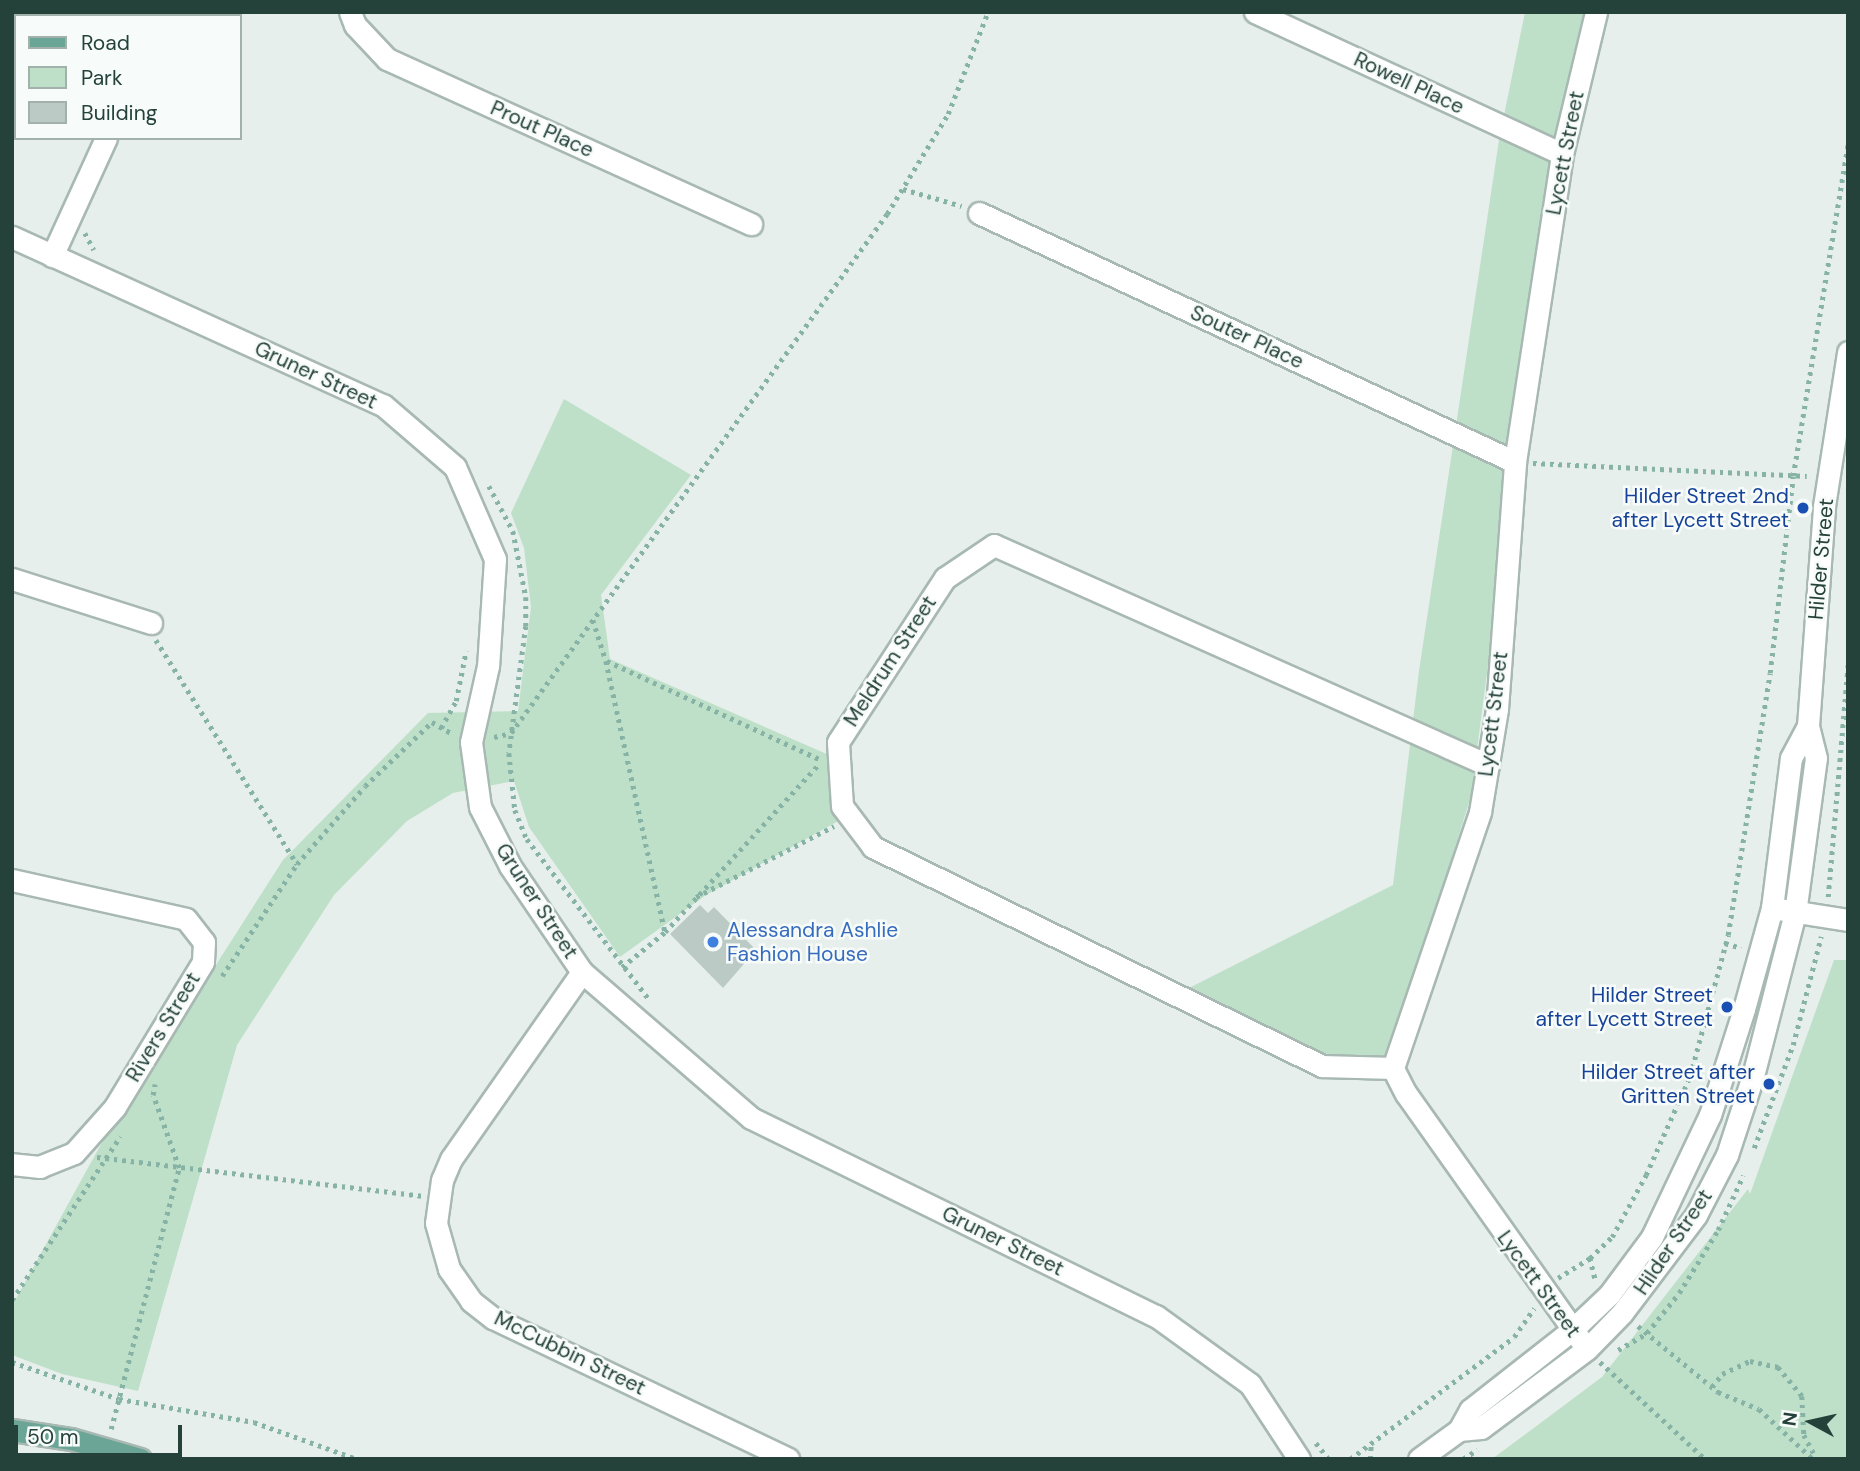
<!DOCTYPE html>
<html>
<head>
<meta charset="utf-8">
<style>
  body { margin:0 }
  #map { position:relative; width:1860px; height:1471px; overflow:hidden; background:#e6efeb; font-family:"DM Sans",sans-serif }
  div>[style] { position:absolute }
  .green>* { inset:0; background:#bfe0c8 }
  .building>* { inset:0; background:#bbcac4 }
  .path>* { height:4.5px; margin-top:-2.25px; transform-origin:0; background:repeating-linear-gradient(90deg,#86b3a5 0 3.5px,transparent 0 8.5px) }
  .roads { filter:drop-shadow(2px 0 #a8b8b2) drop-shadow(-2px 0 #a8b8b2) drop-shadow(0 2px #a8b8b2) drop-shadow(0 -2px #a8b8b2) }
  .minor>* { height:21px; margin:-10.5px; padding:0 10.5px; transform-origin:10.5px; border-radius:10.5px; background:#fff }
  .tertiary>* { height:21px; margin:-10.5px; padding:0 10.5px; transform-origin:10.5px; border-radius:10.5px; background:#fff }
  .primary>* { height:21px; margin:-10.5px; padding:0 10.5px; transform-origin:10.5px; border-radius:10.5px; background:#6aa596 }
  .dots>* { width:19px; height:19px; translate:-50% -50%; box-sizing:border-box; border:4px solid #f7fbf9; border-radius:50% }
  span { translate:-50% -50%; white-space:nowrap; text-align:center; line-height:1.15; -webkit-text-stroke:5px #f7fbf9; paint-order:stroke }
  .street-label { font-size:21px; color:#24423a }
  .transit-label { font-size:21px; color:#164399 }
  .right { translate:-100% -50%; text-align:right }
  .shop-label { font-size:21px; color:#366cbe }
  .left { translate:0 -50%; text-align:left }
  .frame { position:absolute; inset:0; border:14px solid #24423a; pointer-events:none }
  .legend { position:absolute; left:14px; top:14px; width:228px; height:126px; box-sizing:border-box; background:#f7fbf9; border:2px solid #a3b1ad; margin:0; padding:9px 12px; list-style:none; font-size:21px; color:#24423a }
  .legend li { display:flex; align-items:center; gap:14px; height:35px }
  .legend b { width:35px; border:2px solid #a3b1ad }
  .north { position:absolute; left:1776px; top:1387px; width:70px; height:70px; -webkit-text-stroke:5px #f7fbf9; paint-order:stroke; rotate:278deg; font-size:19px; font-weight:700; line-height:28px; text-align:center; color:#24423a }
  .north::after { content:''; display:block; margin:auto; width:24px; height:32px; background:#24423a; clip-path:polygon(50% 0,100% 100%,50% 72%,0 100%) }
  .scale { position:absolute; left:14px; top:1425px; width:168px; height:32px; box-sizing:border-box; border:4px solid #24423a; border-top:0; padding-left:9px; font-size:21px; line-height:24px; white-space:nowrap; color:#24423a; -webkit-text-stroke:5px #f7fbf9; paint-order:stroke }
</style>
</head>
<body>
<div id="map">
  <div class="green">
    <i style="clip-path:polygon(1525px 12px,1589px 12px,1554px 158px,1471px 796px,1388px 1064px,1323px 1053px,1189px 988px,1393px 885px,1419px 671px,1499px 140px)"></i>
    <i style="clip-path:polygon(564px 399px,691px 475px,601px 595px,610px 659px,829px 755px,840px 820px,706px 895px,620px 957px,529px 827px,514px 781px,453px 793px,407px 821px,334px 895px,237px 1045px,138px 1391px,62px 1374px,12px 1355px,12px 1306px,100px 1146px,283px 860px,428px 713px,518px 711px,531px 607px,524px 548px,511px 513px)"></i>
    <i style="clip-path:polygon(1834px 960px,1848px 960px,1848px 1459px,1492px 1459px,1602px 1377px,1748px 1189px,1750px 1194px)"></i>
  </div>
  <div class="building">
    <i style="clip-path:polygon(700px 905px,708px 913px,714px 907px,756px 950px,723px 988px,670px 934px)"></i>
  </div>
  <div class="path">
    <i style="left:903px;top:189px;width:61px;rotate:16.1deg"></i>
    <i style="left:85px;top:233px;width:19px;rotate:62deg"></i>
    <i style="left:1533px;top:463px;width:274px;rotate:2.7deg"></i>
    <i style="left:489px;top:486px;width:51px;rotate:61.9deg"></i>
    <i style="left:513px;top:531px;width:67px;rotate:78.9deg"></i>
    <i style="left:526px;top:597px;width:29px;rotate:90deg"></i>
    <i style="left:526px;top:626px;width:128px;rotate:97.6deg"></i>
    <i style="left:509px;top:753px;width:57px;rotate:84deg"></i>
    <i style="left:515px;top:810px;width:31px;rotate:68deg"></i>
    <i style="left:527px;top:839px;width:200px;rotate:52.7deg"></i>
    <i style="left:593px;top:620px;width:43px;rotate:72.4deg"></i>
    <i style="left:606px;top:661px;width:277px;rotate:77.7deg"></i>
    <i style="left:665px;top:932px;width:228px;rotate:-47.5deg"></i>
    <i style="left:156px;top:640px;width:265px;rotate:57.8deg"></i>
    <i style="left:607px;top:661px;width:234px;rotate:24.8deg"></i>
    <i style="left:441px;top:728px;width:31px;rotate:-61deg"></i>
    <i style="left:456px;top:701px;width:51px;rotate:-78.7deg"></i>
    <i style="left:494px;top:737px;width:17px;rotate:-13deg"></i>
    <i style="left:511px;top:733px;width:641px;rotate:-54.08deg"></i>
    <i style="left:887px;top:214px;width:117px;rotate:-58.6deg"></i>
    <i style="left:948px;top:114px;width:110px;rotate:-68.6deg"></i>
    <i style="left:696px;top:897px;width:155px;rotate:-27.2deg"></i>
    <i style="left:1828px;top:897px;width:236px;rotate:-85.1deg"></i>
    <i style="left:1725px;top:943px;width:17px;rotate:17deg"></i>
    <i style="left:622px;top:967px;width:55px;rotate:-39.1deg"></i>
    <i style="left:222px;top:976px;width:135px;rotate:-56.2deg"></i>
    <i style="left:297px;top:864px;width:103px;rotate:-48.9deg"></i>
    <i style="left:365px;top:786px;width:93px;rotate:-43.7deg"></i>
    <i style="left:432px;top:722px;width:24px;rotate:30deg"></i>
    <i style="left:1754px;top:1148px;width:110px;rotate:-69.3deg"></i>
    <i style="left:1793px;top:1045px;width:112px;rotate:-75.5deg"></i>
    <i style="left:97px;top:1157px;width:327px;rotate:6.8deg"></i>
    <i style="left:1590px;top:1258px;width:21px;rotate:76deg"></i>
    <i style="left:1558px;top:1278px;width:38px;rotate:-32deg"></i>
    <i style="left:1590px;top:1258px;width:30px;rotate:-44deg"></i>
    <i style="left:1612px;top:1237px;width:71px;rotate:-61.3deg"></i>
    <i style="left:1646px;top:1175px;width:108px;rotate:-66deg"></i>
    <i style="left:1690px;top:1076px;width:146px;rotate:-74.9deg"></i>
    <i style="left:1728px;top:935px;width:265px;rotate:-80.9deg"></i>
    <i style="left:1770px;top:673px;width:198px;rotate:-83.3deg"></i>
    <i style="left:1793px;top:476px;width:337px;rotate:-80.6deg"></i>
    <i style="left:12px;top:1300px;width:196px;rotate:-56.5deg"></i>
    <i style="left:1638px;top:1326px;width:104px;rotate:39.5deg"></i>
    <i style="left:1718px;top:1392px;width:44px;rotate:22.5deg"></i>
    <i style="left:1759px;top:1409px;width:74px;rotate:42.8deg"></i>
    <i style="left:1618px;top:1350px;width:34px;rotate:-30deg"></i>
    <i style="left:1647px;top:1333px;width:51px;rotate:-51.3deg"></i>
    <i style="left:1679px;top:1293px;width:74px;rotate:-58.2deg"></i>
    <i style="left:1718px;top:1230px;width:60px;rotate:-65.2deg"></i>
    <i style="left:12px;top:1362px;width:113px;rotate:19.1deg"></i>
    <i style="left:119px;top:1399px;width:137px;rotate:9.7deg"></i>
    <i style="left:254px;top:1422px;width:109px;rotate:19.8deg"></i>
    <i style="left:1600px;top:1362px;width:143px;rotate:42.7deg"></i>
    <i style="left:1712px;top:1387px;width:16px;rotate:-52deg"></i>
    <i style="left:1722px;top:1374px;width:31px;rotate:-25deg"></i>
    <i style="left:1750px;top:1361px;width:29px;rotate:12deg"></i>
    <i style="left:1778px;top:1367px;width:38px;rotate:50deg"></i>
    <i style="left:1802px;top:1396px;width:39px;rotate:87deg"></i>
    <i style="left:1804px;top:1435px;width:27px;rotate:62deg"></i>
    <i style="left:111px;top:1429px;width:270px;rotate:-75.4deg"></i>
    <i style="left:179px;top:1168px;width:77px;rotate:-109.6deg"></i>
    <i style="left:153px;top:1095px;width:11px;rotate:-80deg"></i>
    <i style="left:1316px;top:1443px;width:21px;rotate:51deg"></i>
    <i style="left:1350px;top:1459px;width:204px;rotate:-36.6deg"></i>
    <i style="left:1514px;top:1337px;width:35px;rotate:-55deg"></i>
    <i style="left:1370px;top:1459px;width:15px;rotate:-86deg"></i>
    <i style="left:1463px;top:1459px;width:17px;rotate:-33deg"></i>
  </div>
  <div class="roads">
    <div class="minor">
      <i style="left:350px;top:12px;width:14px;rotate:69deg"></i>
      <i style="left:355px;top:25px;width:47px;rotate:46.7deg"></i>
      <i style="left:387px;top:59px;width:400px;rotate:24.4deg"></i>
      <i style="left:1255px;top:12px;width:338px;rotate:24.8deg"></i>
      <i style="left:204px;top:16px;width:6px;rotate:-45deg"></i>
      <i style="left:979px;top:213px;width:591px;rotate:24.92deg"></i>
      <i style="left:12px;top:237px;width:407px;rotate:24.4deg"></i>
      <i style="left:383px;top:405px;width:95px;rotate:40.7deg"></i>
      <i style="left:455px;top:467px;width:100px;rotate:66.5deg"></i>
      <i style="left:495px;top:559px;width:107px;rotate:93.7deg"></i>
      <i style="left:488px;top:666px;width:78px;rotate:102.6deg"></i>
      <i style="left:471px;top:742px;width:66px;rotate:82.1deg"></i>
      <i style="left:480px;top:807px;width:66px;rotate:63deg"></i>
      <i style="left:510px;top:866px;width:128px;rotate:55.8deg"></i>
      <i style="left:582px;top:972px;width:223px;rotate:40.8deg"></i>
      <i style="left:751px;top:1118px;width:451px;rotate:26.1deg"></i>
      <i style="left:1156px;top:1316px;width:116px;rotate:35.9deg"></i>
      <i style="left:1250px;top:1384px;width:90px;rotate:56.8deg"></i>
      <i style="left:52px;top:256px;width:130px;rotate:-65.4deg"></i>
      <i style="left:12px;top:579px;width:146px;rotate:17.6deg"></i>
      <i style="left:12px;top:880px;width:178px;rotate:12.6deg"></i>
      <i style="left:186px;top:919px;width:29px;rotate:52deg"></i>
      <i style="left:204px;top:942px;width:20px;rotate:93deg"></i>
      <i style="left:203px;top:962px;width:170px;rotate:121.3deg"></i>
      <i style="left:115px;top:1107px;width:62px;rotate:131.7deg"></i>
      <i style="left:74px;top:1153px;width:37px;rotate:158deg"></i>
      <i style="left:40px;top:1167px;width:28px;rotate:-174deg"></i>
      <i style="left:1772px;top:908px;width:77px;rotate:9deg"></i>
      <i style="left:582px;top:972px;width:228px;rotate:125deg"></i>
      <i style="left:451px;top:1159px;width:23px;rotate:113deg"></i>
      <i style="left:442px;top:1180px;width:43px;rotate:97.9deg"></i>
      <i style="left:436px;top:1223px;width:48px;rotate:74.2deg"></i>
      <i style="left:449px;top:1269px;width:39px;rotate:55deg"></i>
      <i style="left:471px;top:1301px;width:28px;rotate:38deg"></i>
      <i style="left:493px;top:1318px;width:327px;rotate:25.5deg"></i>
      <i style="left:1393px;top:1068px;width:71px;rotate:-178.4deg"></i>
      <i style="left:1322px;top:1066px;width:500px;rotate:-154deg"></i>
      <i style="left:873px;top:847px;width:51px;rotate:-127.1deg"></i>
      <i style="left:842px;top:806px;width:64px;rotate:-93.6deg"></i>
      <i style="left:838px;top:742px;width:196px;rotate:-56.9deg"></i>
      <i style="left:945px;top:578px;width:59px;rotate:-34deg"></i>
      <i style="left:994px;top:545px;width:541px;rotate:24.01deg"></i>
      <i style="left:1584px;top:1345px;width:308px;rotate:-125.3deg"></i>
      <i style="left:1406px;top:1094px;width:29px;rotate:-117deg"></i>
      <i style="left:1393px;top:1068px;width:270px;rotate:-71.2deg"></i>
      <i style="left:1480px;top:812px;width:104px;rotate:-80.6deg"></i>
      <i style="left:1497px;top:709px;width:248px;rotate:-85.8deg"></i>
      <i style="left:1515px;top:462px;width:312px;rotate:-81.3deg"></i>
      <i style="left:1562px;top:154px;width:146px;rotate:-76.5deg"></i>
    </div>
    <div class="tertiary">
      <i style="left:1459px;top:1430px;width:22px;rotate:-5deg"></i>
      <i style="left:1481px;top:1428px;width:132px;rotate:-36.7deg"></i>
      <i style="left:1587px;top:1349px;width:50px;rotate:-45.8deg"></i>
      <i style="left:1622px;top:1313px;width:123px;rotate:-52.9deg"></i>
      <i style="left:1696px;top:1215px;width:68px;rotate:-62.7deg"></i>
      <i style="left:1727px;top:1155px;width:83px;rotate:-71.8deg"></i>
      <i style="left:1753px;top:1076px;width:168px;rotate:-75.6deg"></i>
      <i style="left:1795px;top:913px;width:156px;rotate:-82.3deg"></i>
      <i style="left:1816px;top:758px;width:33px;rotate:-104deg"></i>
      <i style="left:1808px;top:726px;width:221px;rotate:-85.8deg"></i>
      <i style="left:1824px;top:506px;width:156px;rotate:-81.1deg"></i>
      <i style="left:1419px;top:1459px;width:49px;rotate:-35.9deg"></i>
      <i style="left:1459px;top:1430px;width:23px;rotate:-61deg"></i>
      <i style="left:1470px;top:1410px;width:130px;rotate:-38.1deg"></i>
      <i style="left:1572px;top:1330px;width:51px;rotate:-43.4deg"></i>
      <i style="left:1609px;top:1295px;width:72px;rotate:-53.4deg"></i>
      <i style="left:1652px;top:1237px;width:135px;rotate:-64.6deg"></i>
      <i style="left:1710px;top:1115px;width:111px;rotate:-72.2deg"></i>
      <i style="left:1744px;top:1009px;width:105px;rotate:-74.5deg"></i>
      <i style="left:1772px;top:908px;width:151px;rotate:-82.8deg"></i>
      <i style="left:1791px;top:758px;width:36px;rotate:-62deg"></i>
    </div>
    <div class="primary">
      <i style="left:12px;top:1430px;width:60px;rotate:8.7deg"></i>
      <i style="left:71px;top:1439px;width:72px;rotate:16.2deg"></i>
    </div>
  </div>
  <div class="dots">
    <i style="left:1803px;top:508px;background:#1a4fb4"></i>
    <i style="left:713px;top:942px;background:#3f7fe0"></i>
    <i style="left:1727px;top:1007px;background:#1a4fb4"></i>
    <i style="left:1769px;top:1084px;background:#1a4fb4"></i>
  </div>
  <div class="street-label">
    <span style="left:1409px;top:83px;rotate:25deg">Rowell Place</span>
    <span style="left:542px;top:129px;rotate:24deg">Prout Place</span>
    <span style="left:1565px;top:153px;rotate:-79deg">Lycett Street</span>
    <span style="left:1247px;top:337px;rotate:25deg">Souter Place</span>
    <span style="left:316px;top:375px;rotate:25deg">Gruner Street</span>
    <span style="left:1821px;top:559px;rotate:-85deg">Hilder Street</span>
    <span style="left:890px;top:661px;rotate:-57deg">Meldrum Street</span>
    <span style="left:1493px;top:714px;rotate:-83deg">Lycett Street</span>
    <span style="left:537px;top:901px;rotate:57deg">Gruner Street</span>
    <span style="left:163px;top:1027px;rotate:-59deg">Rivers Street</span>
    <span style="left:1003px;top:1241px;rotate:26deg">Gruner Street</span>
    <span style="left:1673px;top:1242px;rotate:-56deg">Hilder Street</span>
    <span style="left:1539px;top:1284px;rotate:54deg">Lycett Street</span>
    <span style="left:570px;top:1353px;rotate:26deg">McCubbin Street</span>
  </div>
  <div class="transit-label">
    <span class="right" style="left:1789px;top:508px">Hilder Street 2nd<br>after Lycett Street</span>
    <span class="right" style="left:1713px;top:1007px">Hilder Street<br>after Lycett Street</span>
    <span class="right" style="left:1755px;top:1084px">Hilder Street after<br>Gritten Street</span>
  </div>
  <div class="shop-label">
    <span class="left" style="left:727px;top:942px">Alessandra Ashlie<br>Fashion House</span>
  </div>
  <div class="frame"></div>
  <ul class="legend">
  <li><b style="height:9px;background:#6aa596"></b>Road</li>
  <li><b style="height:19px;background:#bfe0c8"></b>Park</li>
  <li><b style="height:19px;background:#bbcac4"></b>Building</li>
  </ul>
  <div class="north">N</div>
  <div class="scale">50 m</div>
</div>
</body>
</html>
